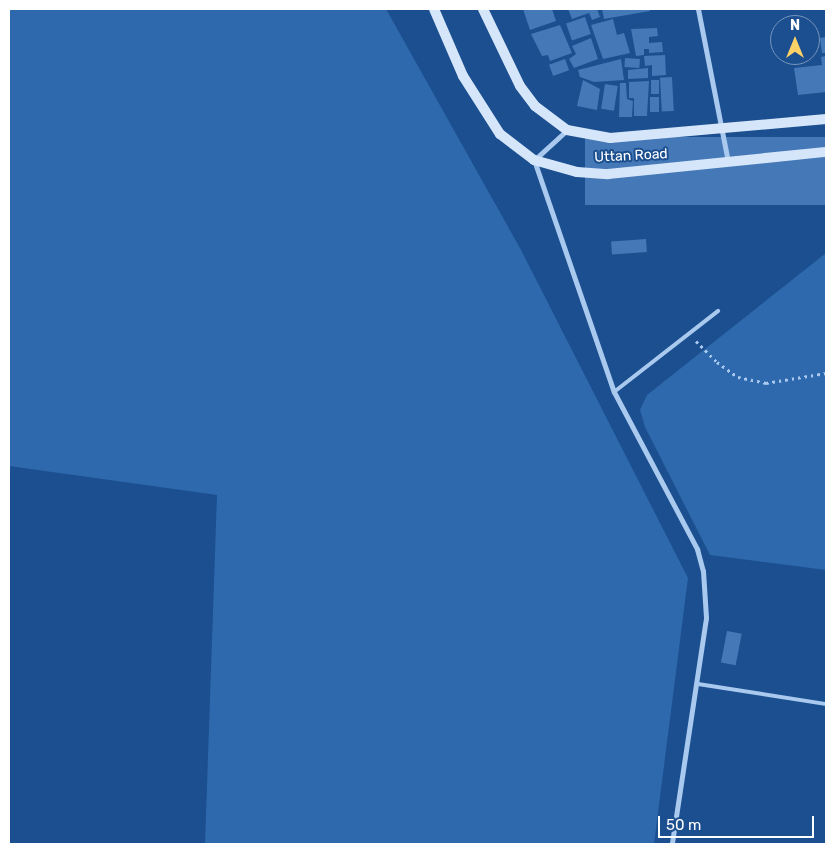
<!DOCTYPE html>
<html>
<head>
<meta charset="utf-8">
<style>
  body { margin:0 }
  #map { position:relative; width:835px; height:853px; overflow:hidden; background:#1b4f8f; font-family:Rubik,sans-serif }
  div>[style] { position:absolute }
  .green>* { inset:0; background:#2e69ad }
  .building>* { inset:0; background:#4478b7; transform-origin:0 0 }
  .path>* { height:3px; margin-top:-1.5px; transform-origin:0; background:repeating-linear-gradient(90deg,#a9c9ee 0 2.5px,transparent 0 6.5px) }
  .lane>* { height:4px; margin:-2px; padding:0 2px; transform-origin:2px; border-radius:2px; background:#a9c9ee }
  .street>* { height:5px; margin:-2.5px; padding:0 2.5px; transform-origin:2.5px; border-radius:2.5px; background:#a9c9ee }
  .secondary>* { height:10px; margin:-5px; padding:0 5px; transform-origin:5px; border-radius:5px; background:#d6e6fa }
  span { translate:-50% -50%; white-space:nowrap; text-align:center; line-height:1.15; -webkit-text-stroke:4px #1b4f8f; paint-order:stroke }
  .street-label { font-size:14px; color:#fff }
  .frame { position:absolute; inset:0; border:10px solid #fff; pointer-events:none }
  .north { position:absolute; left:770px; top:15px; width:50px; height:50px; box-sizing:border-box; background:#1b4f8f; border:1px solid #7695bc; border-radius:50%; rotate:0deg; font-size:14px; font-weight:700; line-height:20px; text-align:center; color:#fff }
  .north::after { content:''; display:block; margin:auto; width:18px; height:22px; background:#ffd166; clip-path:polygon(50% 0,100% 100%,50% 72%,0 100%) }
  .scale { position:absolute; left:658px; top:816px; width:156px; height:22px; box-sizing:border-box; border:2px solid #fff; border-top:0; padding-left:6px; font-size:15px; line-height:18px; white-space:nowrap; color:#fff; -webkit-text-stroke:4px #1b4f8f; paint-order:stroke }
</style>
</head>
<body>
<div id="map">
  <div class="green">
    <i style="clip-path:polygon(9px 9px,386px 9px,521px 250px,688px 578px,654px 844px,205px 844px,217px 495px,9px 466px)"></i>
    <i style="clip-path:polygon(826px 253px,826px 570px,710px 555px,645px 427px,640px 410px,647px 395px)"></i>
  </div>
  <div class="building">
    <i style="clip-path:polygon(523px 9px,552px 9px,556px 21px,530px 30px)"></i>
    <i style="clip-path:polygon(568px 9px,597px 9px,600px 17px,592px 20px,589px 13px,572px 19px)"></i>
    <i style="clip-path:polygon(602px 9px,650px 9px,650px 11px,604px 19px)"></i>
    <i style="left:585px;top:17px;width:18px;height:20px;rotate:71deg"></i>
    <i style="clip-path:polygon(613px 19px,617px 35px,624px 33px,630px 53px,603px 59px,591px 25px)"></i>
    <i style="clip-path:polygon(560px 25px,572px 53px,550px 61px,548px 55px,542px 56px,531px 34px)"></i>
    <i style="clip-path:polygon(657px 28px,658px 36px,649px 37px,649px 43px,662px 42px,663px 52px,649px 53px,649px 49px,644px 49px,644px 55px,636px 56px,631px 29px)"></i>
    <i style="clip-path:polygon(826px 37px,826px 53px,822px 53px,820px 38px)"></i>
    <i style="clip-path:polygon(591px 38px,598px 59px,574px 68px,569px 59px,576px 54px,572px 46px)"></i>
    <i style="clip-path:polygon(665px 55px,666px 75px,652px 76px,652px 65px,645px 66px,644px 56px)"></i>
    <i style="clip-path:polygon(826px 56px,826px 92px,798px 95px,794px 68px,822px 65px,821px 57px)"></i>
    <i style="left:625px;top:58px;width:15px;height:9px;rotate:4deg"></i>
    <i style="left:565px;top:59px;width:12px;height:17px;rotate:70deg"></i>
    <i style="clip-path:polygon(621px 59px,624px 80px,594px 82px,580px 77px,578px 70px)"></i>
    <i style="clip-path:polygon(648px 68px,648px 78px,628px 79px,628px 70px)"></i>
    <i style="left:672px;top:77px;width:34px;height:12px;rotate:87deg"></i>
    <i style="clip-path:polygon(583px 80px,600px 89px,597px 110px,577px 106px)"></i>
    <i style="left:651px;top:80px;width:8px;height:14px"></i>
    <i style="clip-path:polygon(649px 81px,647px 116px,634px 116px,634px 98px,629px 98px,629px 82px)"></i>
    <i style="clip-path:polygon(620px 83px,626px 83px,627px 99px,633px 101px,632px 117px,619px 117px)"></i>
    <i style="left:605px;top:84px;width:13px;height:25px;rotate:9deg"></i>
    <i style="left:650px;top:97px;width:9px;height:15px"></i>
    <i style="left:826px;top:137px;width:68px;height:241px;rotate:90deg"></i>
    <i style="left:646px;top:239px;width:13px;height:35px;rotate:86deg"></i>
    <i style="left:727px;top:631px;width:15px;height:32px;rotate:11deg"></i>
  </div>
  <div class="path">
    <i style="left:696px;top:341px;width:30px;rotate:45deg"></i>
    <i style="left:717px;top:362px;width:26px;rotate:36deg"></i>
    <i style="left:738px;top:377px;width:29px;rotate:12deg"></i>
    <i style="left:766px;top:383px;width:61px;rotate:-9.5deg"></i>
  </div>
  <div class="lane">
    <i style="left:614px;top:392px;width:132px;rotate:-37.9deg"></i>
    <i style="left:698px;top:684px;width:130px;rotate:8.9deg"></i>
  </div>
  <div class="street">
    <i style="left:698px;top:9px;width:156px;rotate:78.9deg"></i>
    <i style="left:567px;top:130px;width:45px;rotate:137.7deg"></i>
    <i style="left:534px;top:160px;width:245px;rotate:71deg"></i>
    <i style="left:614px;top:392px;width:178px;rotate:62.1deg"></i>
    <i style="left:697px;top:549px;width:23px;rotate:75deg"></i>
    <i style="left:703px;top:571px;width:47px;rotate:86.3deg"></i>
    <i style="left:706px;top:618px;width:229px;rotate:98.6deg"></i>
  </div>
  <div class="secondary">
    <i style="left:434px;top:9px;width:73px;rotate:66.6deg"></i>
    <i style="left:463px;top:76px;width:69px;rotate:57.5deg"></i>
    <i style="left:500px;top:134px;width:43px;rotate:37.4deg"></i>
    <i style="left:534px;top:160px;width:45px;rotate:15.6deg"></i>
    <i style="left:577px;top:172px;width:31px;rotate:4deg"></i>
    <i style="left:608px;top:174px;width:219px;rotate:-5.8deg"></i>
    <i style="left:483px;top:9px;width:85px;rotate:64.3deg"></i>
    <i style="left:520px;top:86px;width:25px;rotate:53deg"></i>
    <i style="left:535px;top:106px;width:40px;rotate:37deg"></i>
    <i style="left:567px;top:130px;width:44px;rotate:10.5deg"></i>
    <i style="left:610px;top:138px;width:217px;rotate:-5deg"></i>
  </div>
  <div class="street-label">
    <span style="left:631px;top:156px;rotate:-3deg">Uttan Road</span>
  </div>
  <div class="frame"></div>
  <div class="north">N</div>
  <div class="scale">50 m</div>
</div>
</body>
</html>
